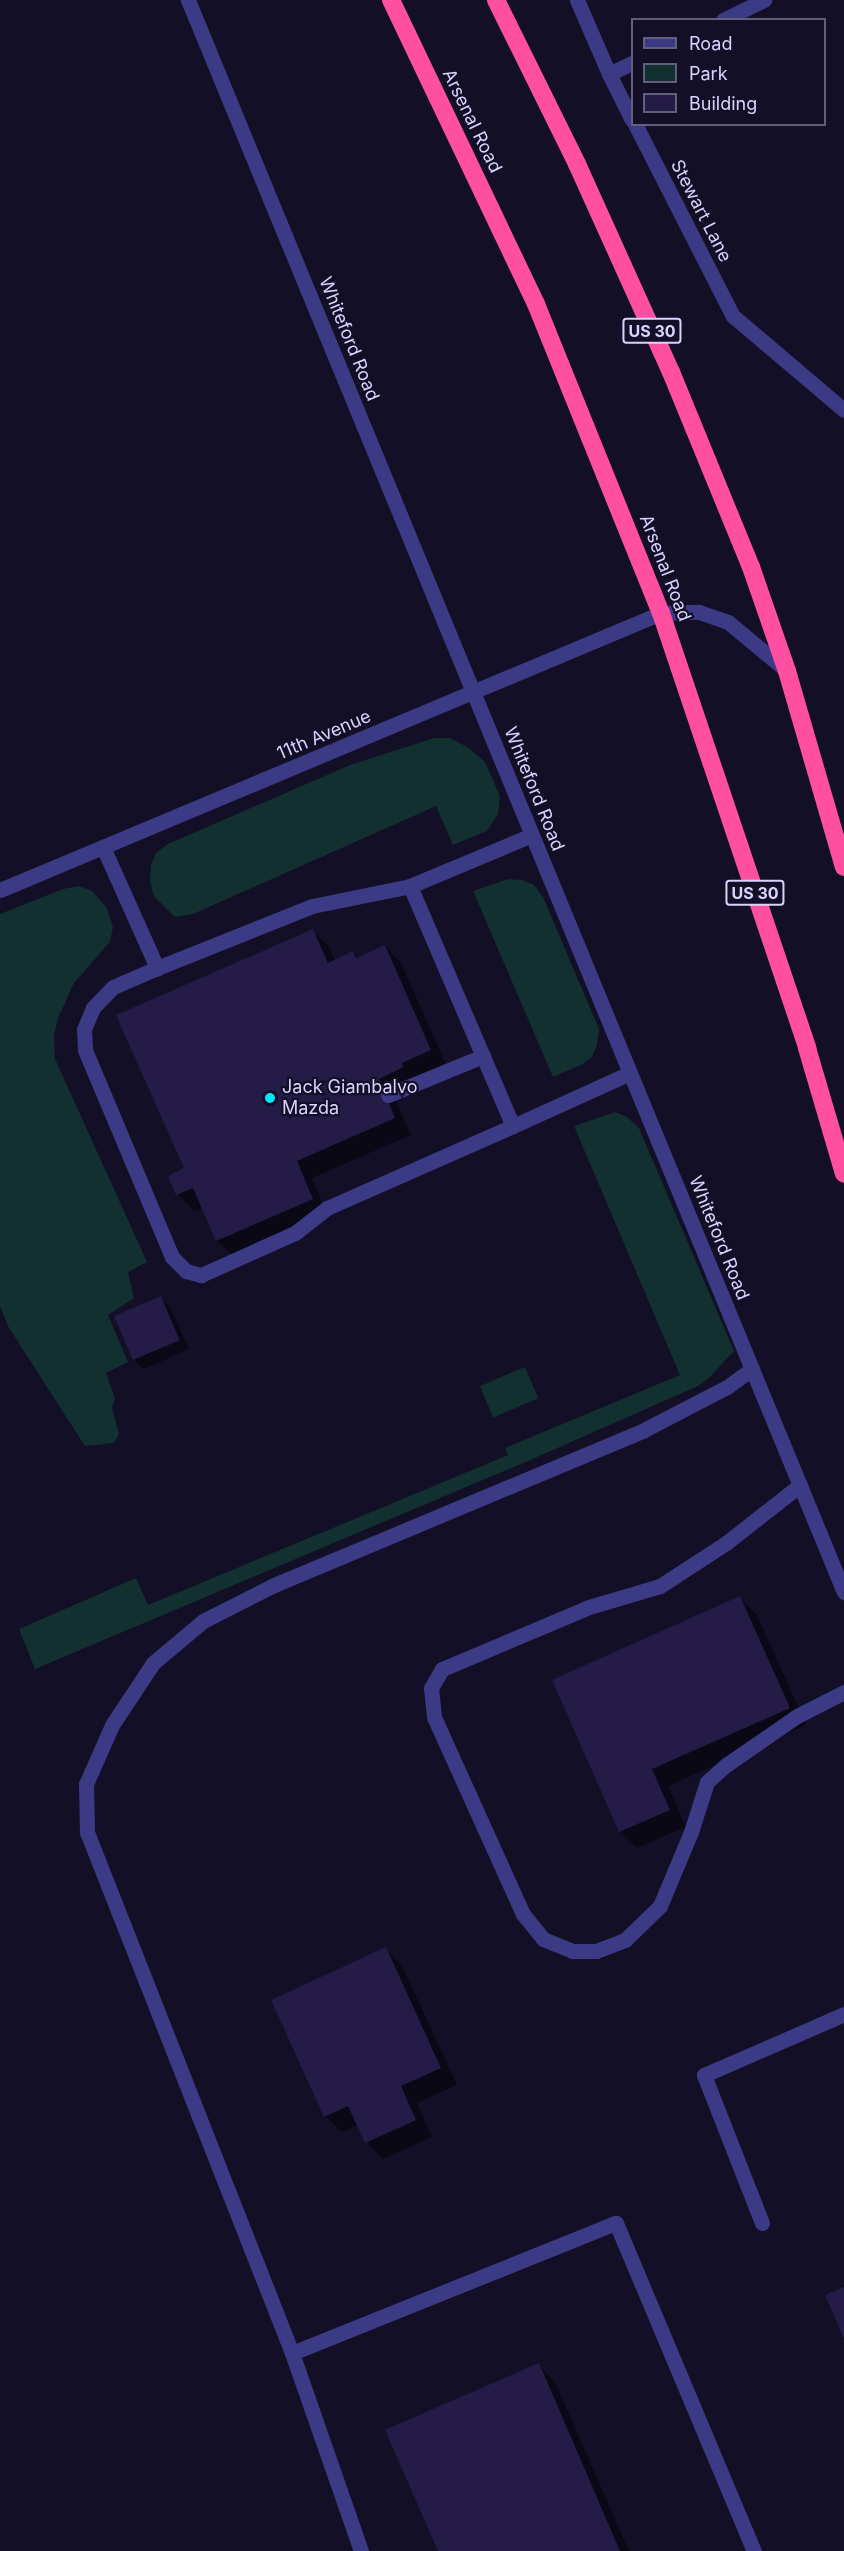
<!DOCTYPE html>
<html>
<head>
<meta charset="utf-8">
<style>
  body { margin:0 }
  #map { position:relative; width:844px; height:2551px; overflow:hidden; background:#130f26; font-family:Inter,sans-serif }
  div>[style] { position:absolute }
  .green>* { inset:0; background:#12302f; transform-origin:0 0 }
  .shadow>* { inset:0; background:#0007 }
  .building>* { inset:0; background:#241b47; transform-origin:0 0 }
  .lane>* { height:15px; margin:-7.5px; padding:0 7.5px; transform-origin:7.5px; border-radius:7.5px; background:#3d3a85 }
  .street>* { height:15px; margin:-7.5px; padding:0 7.5px; transform-origin:7.5px; border-radius:7.5px; background:#3d3a85 }
  .highway>* { height:18px; margin:-9px; padding:0 9px; transform-origin:9px; border-radius:9px; background:#ff4fa3 }
  .dots>* { width:16px; height:16px; translate:-50% -50%; box-sizing:border-box; border:3px solid #130f26; border-radius:50% }
  span { translate:-50% -50%; white-space:nowrap; text-align:center; line-height:1.15; -webkit-text-stroke:4.5px #130f26; paint-order:stroke }
  .shield-label span { padding:2px 4px; background:#130f26; border:2px solid; border-radius:4px; -webkit-text-stroke-width:0 }
  .shield-label { font-size:16px; color:#d9d4ff; font-weight:700 }
  .street-label { font-size:18px; color:#d9d4ff }
  .poi-label { font-size:18px; color:#d9d4ff }
  .left { translate:0 -50%; text-align:left }
  .legend { position:absolute; left:631px; top:18px; width:195px; height:108px; box-sizing:border-box; background:#130f26; border:2px solid #625e7d; margin:0; padding:8px 10px; list-style:none; font-size:18px; color:#d9d4ff }
  .legend li { display:flex; align-items:center; gap:12px; height:30px }
  .legend b { width:30px; border:2px solid #625e7d }
</style>
</head>
<body>
<div id="map">
  <div class="green">
    <i style="clip-path:polygon(434px 738px,450px 738px,469px 748px,485px 762px,500px 796px,498px 814px,487px 831px,453px 845px,436px 806px,193px 914px,175px 917px,154px 896px,150px 882px,151px 865px,156px 853px,168px 844px,350px 765px)"></i>
    <i style="clip-path:polygon(508px 879px,522px 880px,534px 885px,543px 897px,599px 1029px,597px 1045px,592px 1057px,581px 1065px,553px 1077px,473px 891px)"></i>
    <i style="clip-path:polygon(79px 886px,92px 891px,107px 908px,113px 927px,110px 942px,74px 983px,58px 1018px,54px 1036px,55px 1059px,147px 1262px,128px 1272px,134px 1298px,108px 1315px,128px 1362px,106px 1373px,115px 1399px,112px 1408px,119px 1434px,114px 1443px,85px 1446px,9px 1328px,0 1306px,0 914px,63px 889px)"></i>
    <i style="clip-path:polygon(615px 1112px,627px 1117px,639px 1128px,734px 1351px,709px 1378px,698px 1386px,528px 1461px,35px 1669px,19px 1629px,136px 1578px,148px 1605px,508px 1455px,505px 1448px,680px 1375px,574px 1126px)"></i>
    <i style="left:525px;top:1367px;width:34px;height:49px;rotate:67deg"></i>
  </div>
  <div class="shadow">
    <i style="clip-path:polygon(312px 930px,329px 947px,335px 961px,353px 953px,358px 958px,385px 946px,401px 963px,447px 1067px,394px 1096px,411px 1135px,312px 1178px,328px 1216px,234px 1257px,217px 1241px,203px 1207px,194px 1211px,178px 1194px,186px 1169px)"></i>
    <i style="clip-path:polygon(161px 1298px,170px 1307px,189px 1349px,144px 1369px,134px 1360px)"></i>
    <i style="clip-path:polygon(740px 1598px,757px 1615px,806px 1725px,668px 1786px,686px 1827px,637px 1848px,620px 1831px,553px 1680px)"></i>
    <i style="clip-path:polygon(386px 1949px,402px 1966px,457px 2085px,417px 2103px,432px 2137px,383px 2159px,367px 2142px,359px 2125px,342px 2132px,325px 2116px)"></i>
    <i style="clip-path:polygon(538px 2365px,555px 2382px,629px 2551px,440px 2551px)"></i>
  </div>
  <div class="building">
    <i style="clip-path:polygon(313px 929px,328px 963px,353px 951px,356px 958px,385px 945px,431px 1050px,402px 1063px,404px 1067px,379px 1079px,395px 1118px,297px 1161px,313px 1199px,216px 1241px,193px 1188px,176px 1195px,168px 1176px,184px 1168px,116px 1015px)"></i>
    <i style="left:161px;top:1296px;width:48px;height:51px;rotate:67deg"></i>
    <i style="clip-path:polygon(740px 1596px,790px 1708px,652px 1769px,670px 1810px,619px 1832px,552px 1680px)"></i>
    <i style="clip-path:polygon(386px 1947px,441px 2068px,401px 2086px,416px 2120px,365px 2143px,348px 2106px,324px 2117px,271px 2000px)"></i>
    <i style="clip-path:polygon(844px 2287px,844px 2339px,825px 2295px)"></i>
    <i style="clip-path:polygon(539px 2363px,620px 2551px,438px 2551px,385px 2430px)"></i>
  </div>
  <div class="lane">
    <i style="left:733px;top:316px;width:145px;rotate:40.3deg"></i>
    <i style="left:103px;top:847px;width:133px;rotate:65.9deg"></i>
    <i style="left:157px;top:968px;width:167px;rotate:-21.8deg"></i>
    <i style="left:312px;top:906px;width:100px;rotate:-11.5deg"></i>
    <i style="left:410px;top:886px;width:132px;rotate:-22.7deg"></i>
    <i style="left:410px;top:886px;width:261px;rotate:66.8deg"></i>
    <i style="left:513px;top:1126px;width:128px;rotate:-24.4deg"></i>
    <i style="left:157px;top:968px;width:48px;rotate:156.6deg"></i>
    <i style="left:113px;top:987px;width:29px;rotate:134deg"></i>
    <i style="left:93px;top:1008px;width:23px;rotate:113deg"></i>
    <i style="left:84px;top:1029px;width:21px;rotate:87deg"></i>
    <i style="left:85px;top:1050px;width:225px;rotate:67.2deg"></i>
    <i style="left:172px;top:1257px;width:20px;rotate:45deg"></i>
    <i style="left:186px;top:1271px;width:16px;rotate:15deg"></i>
    <i style="left:201px;top:1275px;width:103px;rotate:-24.1deg"></i>
    <i style="left:295px;top:1233px;width:41px;rotate:-38deg"></i>
    <i style="left:327px;top:1208px;width:203px;rotate:-23.8deg"></i>
    <i style="left:388px;top:1095px;width:103px;rotate:-22.3deg"></i>
    <i style="left:800px;top:1485px;width:94px;rotate:141.9deg"></i>
    <i style="left:726px;top:1543px;width:79px;rotate:146.9deg"></i>
    <i style="left:660px;top:1586px;width:74px;rotate:163.5deg"></i>
    <i style="left:589px;top:1607px;width:160px;rotate:157.1deg"></i>
    <i style="left:442px;top:1669px;width:22px;rotate:120deg"></i>
    <i style="left:431px;top:1688px;width:29px;rotate:84deg"></i>
    <i style="left:434px;top:1717px;width:216px;rotate:65.7deg"></i>
    <i style="left:523px;top:1914px;width:32px;rotate:51deg"></i>
    <i style="left:543px;top:1939px;width:31px;rotate:22deg"></i>
    <i style="left:572px;top:1951px;width:24px"></i>
    <i style="left:596px;top:1951px;width:31px;rotate:-21deg"></i>
    <i style="left:625px;top:1940px;width:49px;rotate:-44.2deg"></i>
    <i style="left:660px;top:1906px;width:80px;rotate:-67.3deg"></i>
    <i style="left:691px;top:1832px;width:52px;rotate:-72.3deg"></i>
    <i style="left:707px;top:1782px;width:25px;rotate:-42deg"></i>
    <i style="left:726px;top:1765px;width:86px;rotate:-34.6deg"></i>
    <i style="left:797px;top:1716px;width:53px;rotate:-27.1deg"></i>
    <i style="left:762px;top:2223px;width:159px;rotate:-111.4deg"></i>
    <i style="left:704px;top:2075px;width:153px;rotate:-23.5deg"></i>
    <i style="left:292px;top:2353px;width:349px;rotate:-21.9deg"></i>
    <i style="left:616px;top:2223px;width:356px;rotate:67.2deg"></i>
    <i style="left:361px;top:2551px;width:210px;rotate:-109.2deg"></i>
    <i style="left:292px;top:2353px;width:560px;rotate:-111.48deg"></i>
    <i style="left:87px;top:1832px;width:48px;rotate:-91.2deg"></i>
    <i style="left:86px;top:1784px;width:64px;rotate:-66.2deg"></i>
    <i style="left:112px;top:1725px;width:74px;rotate:-56.5deg"></i>
    <i style="left:153px;top:1663px;width:65px;rotate:-40deg"></i>
    <i style="left:203px;top:1621px;width:80px;rotate:-26.9deg"></i>
    <i style="left:274px;top:1585px;width:401px;rotate:-22.7deg"></i>
    <i style="left:644px;top:1430px;width:93px;rotate:-27.4deg"></i>
    <i style="left:727px;top:1387px;width:31px;rotate:-36deg"></i>
  </div>
  <div class="street">
    <i style="left:188px;top:0;width:1722px;rotate:67.61deg"></i>
    <i style="left:577px;top:0;width:81px;rotate:66.6deg"></i>
    <i style="left:609px;top:74px;width:51px;rotate:63.4deg"></i>
    <i style="left:723px;top:20px;width:46px;rotate:-26deg"></i>
    <i style="left:609px;top:74px;width:25px;rotate:-26deg"></i>
    <i style="left:635px;top:124px;width:216px;rotate:63deg"></i>
    <i style="left:0;top:890px;width:717px;rotate:-22.74deg"></i>
    <i style="left:661px;top:613px;width:38px;rotate:-2deg"></i>
    <i style="left:699px;top:612px;width:31px;rotate:19deg"></i>
    <i style="left:728px;top:622px;width:77px;rotate:39.7deg"></i>
  </div>
  <div class="highway">
    <i style="left:391px;top:0;width:337px;rotate:64.5deg"></i>
    <i style="left:536px;top:304px;width:333px;rotate:68deg"></i>
    <i style="left:661px;top:613px;width:459px;rotate:71.4deg"></i>
    <i style="left:807px;top:1048px;width:131px;rotate:73.6deg"></i>
    <i style="left:496px;top:0;width:183px;rotate:63.7deg"></i>
    <i style="left:577px;top:164px;width:228px;rotate:65.7deg"></i>
    <i style="left:671px;top:372px;width:211px;rotate:67.7deg"></i>
    <i style="left:751px;top:567px;width:110px;rotate:70.9deg"></i>
    <i style="left:787px;top:671px;width:204px;rotate:73.8deg"></i>
  </div>
  <div class="dots">
    <i style="left:270px;top:1098px;background:#00e5ff"></i>
  </div>
  <div class="shield-label">
    <span style="left:652px;top:331px">US 30</span>
    <span style="left:755px;top:893px">US 30</span>
  </div>
  <div class="street-label">
    <span style="left:472px;top:121px;rotate:64deg">Arsenal Road</span>
    <span style="left:701px;top:211px;rotate:63deg">Stewart Lane</span>
    <span style="left:349px;top:339px;rotate:68deg">Whiteford Road</span>
    <span style="left:665px;top:568px;rotate:69deg">Arsenal Road</span>
    <span style="left:324px;top:735px;rotate:-23deg">11th Avenue</span>
    <span style="left:534px;top:789px;rotate:68deg">Whiteford Road</span>
    <span style="left:719px;top:1238px;rotate:68deg">Whiteford Road</span>
  </div>
  <div class="poi-label">
    <span class="left" style="left:282px;top:1098px">Jack Giambalvo<br>Mazda</span>
  </div>
  <ul class="legend">
  <li><b style="height:8px;background:#3d3a85"></b>Road</li>
  <li><b style="height:16px;background:#12302f"></b>Park</li>
  <li><b style="height:16px;background:#241b47"></b>Building</li>
  </ul>
</div>
</body>
</html>
